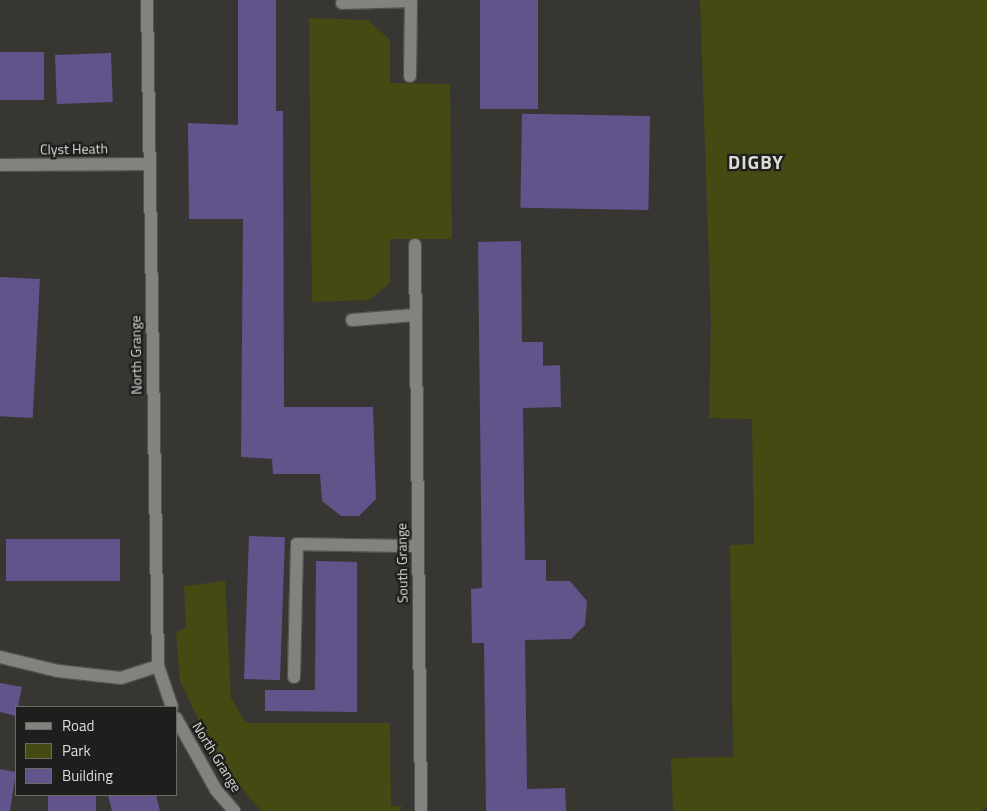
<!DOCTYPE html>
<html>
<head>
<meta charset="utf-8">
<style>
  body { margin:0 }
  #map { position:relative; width:987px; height:811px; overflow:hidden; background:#383633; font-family:"Titillium Web",sans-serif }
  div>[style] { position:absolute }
  .green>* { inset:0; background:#454a13 }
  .building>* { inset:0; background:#62548b; transform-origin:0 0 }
  .roads { filter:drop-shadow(1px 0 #545250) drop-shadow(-1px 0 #545250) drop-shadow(0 1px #545250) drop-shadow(0 -1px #545250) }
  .lane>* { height:12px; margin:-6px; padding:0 6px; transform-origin:6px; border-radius:6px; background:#84827f }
  .street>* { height:12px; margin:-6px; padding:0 6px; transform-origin:6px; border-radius:6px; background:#84827f }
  span { translate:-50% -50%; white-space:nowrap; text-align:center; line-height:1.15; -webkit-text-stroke:4.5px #1e1e1c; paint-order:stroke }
  .street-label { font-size:14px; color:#dcdbd9 }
  .district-label { font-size:19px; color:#dcdad6; font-weight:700; letter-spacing:1px }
  .legend { position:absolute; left:15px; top:706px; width:162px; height:90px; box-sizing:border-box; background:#1e1e1c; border:1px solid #6a6a68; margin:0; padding:6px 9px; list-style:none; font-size:15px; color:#dcdbd9 }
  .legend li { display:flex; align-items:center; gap:10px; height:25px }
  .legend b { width:25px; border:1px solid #6a6a68 }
</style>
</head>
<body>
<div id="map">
  <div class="green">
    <i style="clip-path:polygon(700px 0,987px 0,987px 806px,980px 811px,673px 811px,671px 758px,733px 757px,730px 545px,754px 544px,752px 419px,709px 418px,711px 321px)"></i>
    <i style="clip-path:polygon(309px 18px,368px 20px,390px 40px,390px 83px,450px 84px,452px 239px,390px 239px,390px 283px,369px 300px,312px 302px)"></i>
    <i style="clip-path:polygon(225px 581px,231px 698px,246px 723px,390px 723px,391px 806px,402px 806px,400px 811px,261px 811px,217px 759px,180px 681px,176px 632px,186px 628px,184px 586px)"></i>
  </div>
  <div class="building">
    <i style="clip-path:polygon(238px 0,276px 0,276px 111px,283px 111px,284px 407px,373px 407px,376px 499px,359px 516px,341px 516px,322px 501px,320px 474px,273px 474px,272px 459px,241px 457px,243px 219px,189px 219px,188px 123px,238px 125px)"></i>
    <i style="left:480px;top:0;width:58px;height:109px"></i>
    <i style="left:0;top:52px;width:44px;height:48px"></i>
    <i style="left:111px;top:53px;width:49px;height:56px;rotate:88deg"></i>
    <i style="left:650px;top:116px;width:94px;height:128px;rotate:91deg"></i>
    <i style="clip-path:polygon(521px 241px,522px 342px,543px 342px,543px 366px,560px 365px,561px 407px,523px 408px,525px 560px,546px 560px,546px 581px,570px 581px,587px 601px,585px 625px,571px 639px,525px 640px,527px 789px,565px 788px,566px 811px,486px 811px,484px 643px,472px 643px,471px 589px,482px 588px,478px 242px)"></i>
    <i style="left:0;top:277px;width:40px;height:139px;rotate:3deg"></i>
    <i style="left:249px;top:536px;width:36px;height:143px;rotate:2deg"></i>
    <i style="left:6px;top:539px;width:114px;height:42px"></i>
    <i style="clip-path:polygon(316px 561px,357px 562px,357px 712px,265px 711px,265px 690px,315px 690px)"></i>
    <i style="clip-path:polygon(0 683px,22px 687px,16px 716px,0 712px)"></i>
    <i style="clip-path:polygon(0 769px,16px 772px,10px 811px,0 811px)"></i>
    <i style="left:48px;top:795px;width:48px;height:16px"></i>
    <i style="clip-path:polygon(108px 795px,156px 795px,160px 811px,112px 811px)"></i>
  </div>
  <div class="roads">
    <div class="lane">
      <i style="left:0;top:657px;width:60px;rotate:13.6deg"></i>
      <i style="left:58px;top:671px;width:63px;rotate:6.3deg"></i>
      <i style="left:121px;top:678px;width:39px;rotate:-18deg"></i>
      <i style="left:294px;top:677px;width:133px;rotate:-88.7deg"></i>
      <i style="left:297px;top:544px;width:119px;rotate:1deg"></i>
    </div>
    <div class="street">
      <i style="left:147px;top:0;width:666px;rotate:89.05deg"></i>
      <i style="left:158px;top:666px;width:43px;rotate:71.1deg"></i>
      <i style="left:342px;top:3px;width:69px;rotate:-1.7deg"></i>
      <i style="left:410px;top:76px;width:76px;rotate:-89.2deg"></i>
      <i style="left:0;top:165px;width:148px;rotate:-0.4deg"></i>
      <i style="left:415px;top:245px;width:566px;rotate:89.39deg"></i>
      <i style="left:352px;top:320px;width:63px;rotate:-4.5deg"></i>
      <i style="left:176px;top:718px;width:82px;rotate:60.9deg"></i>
      <i style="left:216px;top:790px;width:28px;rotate:49deg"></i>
    </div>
  </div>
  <div class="street-label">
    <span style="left:74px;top:149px;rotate:-1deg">Clyst Heath</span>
    <span style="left:136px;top:355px;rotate:-91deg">North Grange</span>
    <span style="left:402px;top:563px;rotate:-91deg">South Grange</span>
    <span style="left:217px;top:757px;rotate:58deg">North Grange</span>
  </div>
  <div class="district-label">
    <span style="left:756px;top:162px">DIGBY</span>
  </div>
  <ul class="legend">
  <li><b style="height:6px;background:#84827f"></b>Road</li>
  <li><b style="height:14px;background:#454a13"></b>Park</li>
  <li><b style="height:14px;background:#62548b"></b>Building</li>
  </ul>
</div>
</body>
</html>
